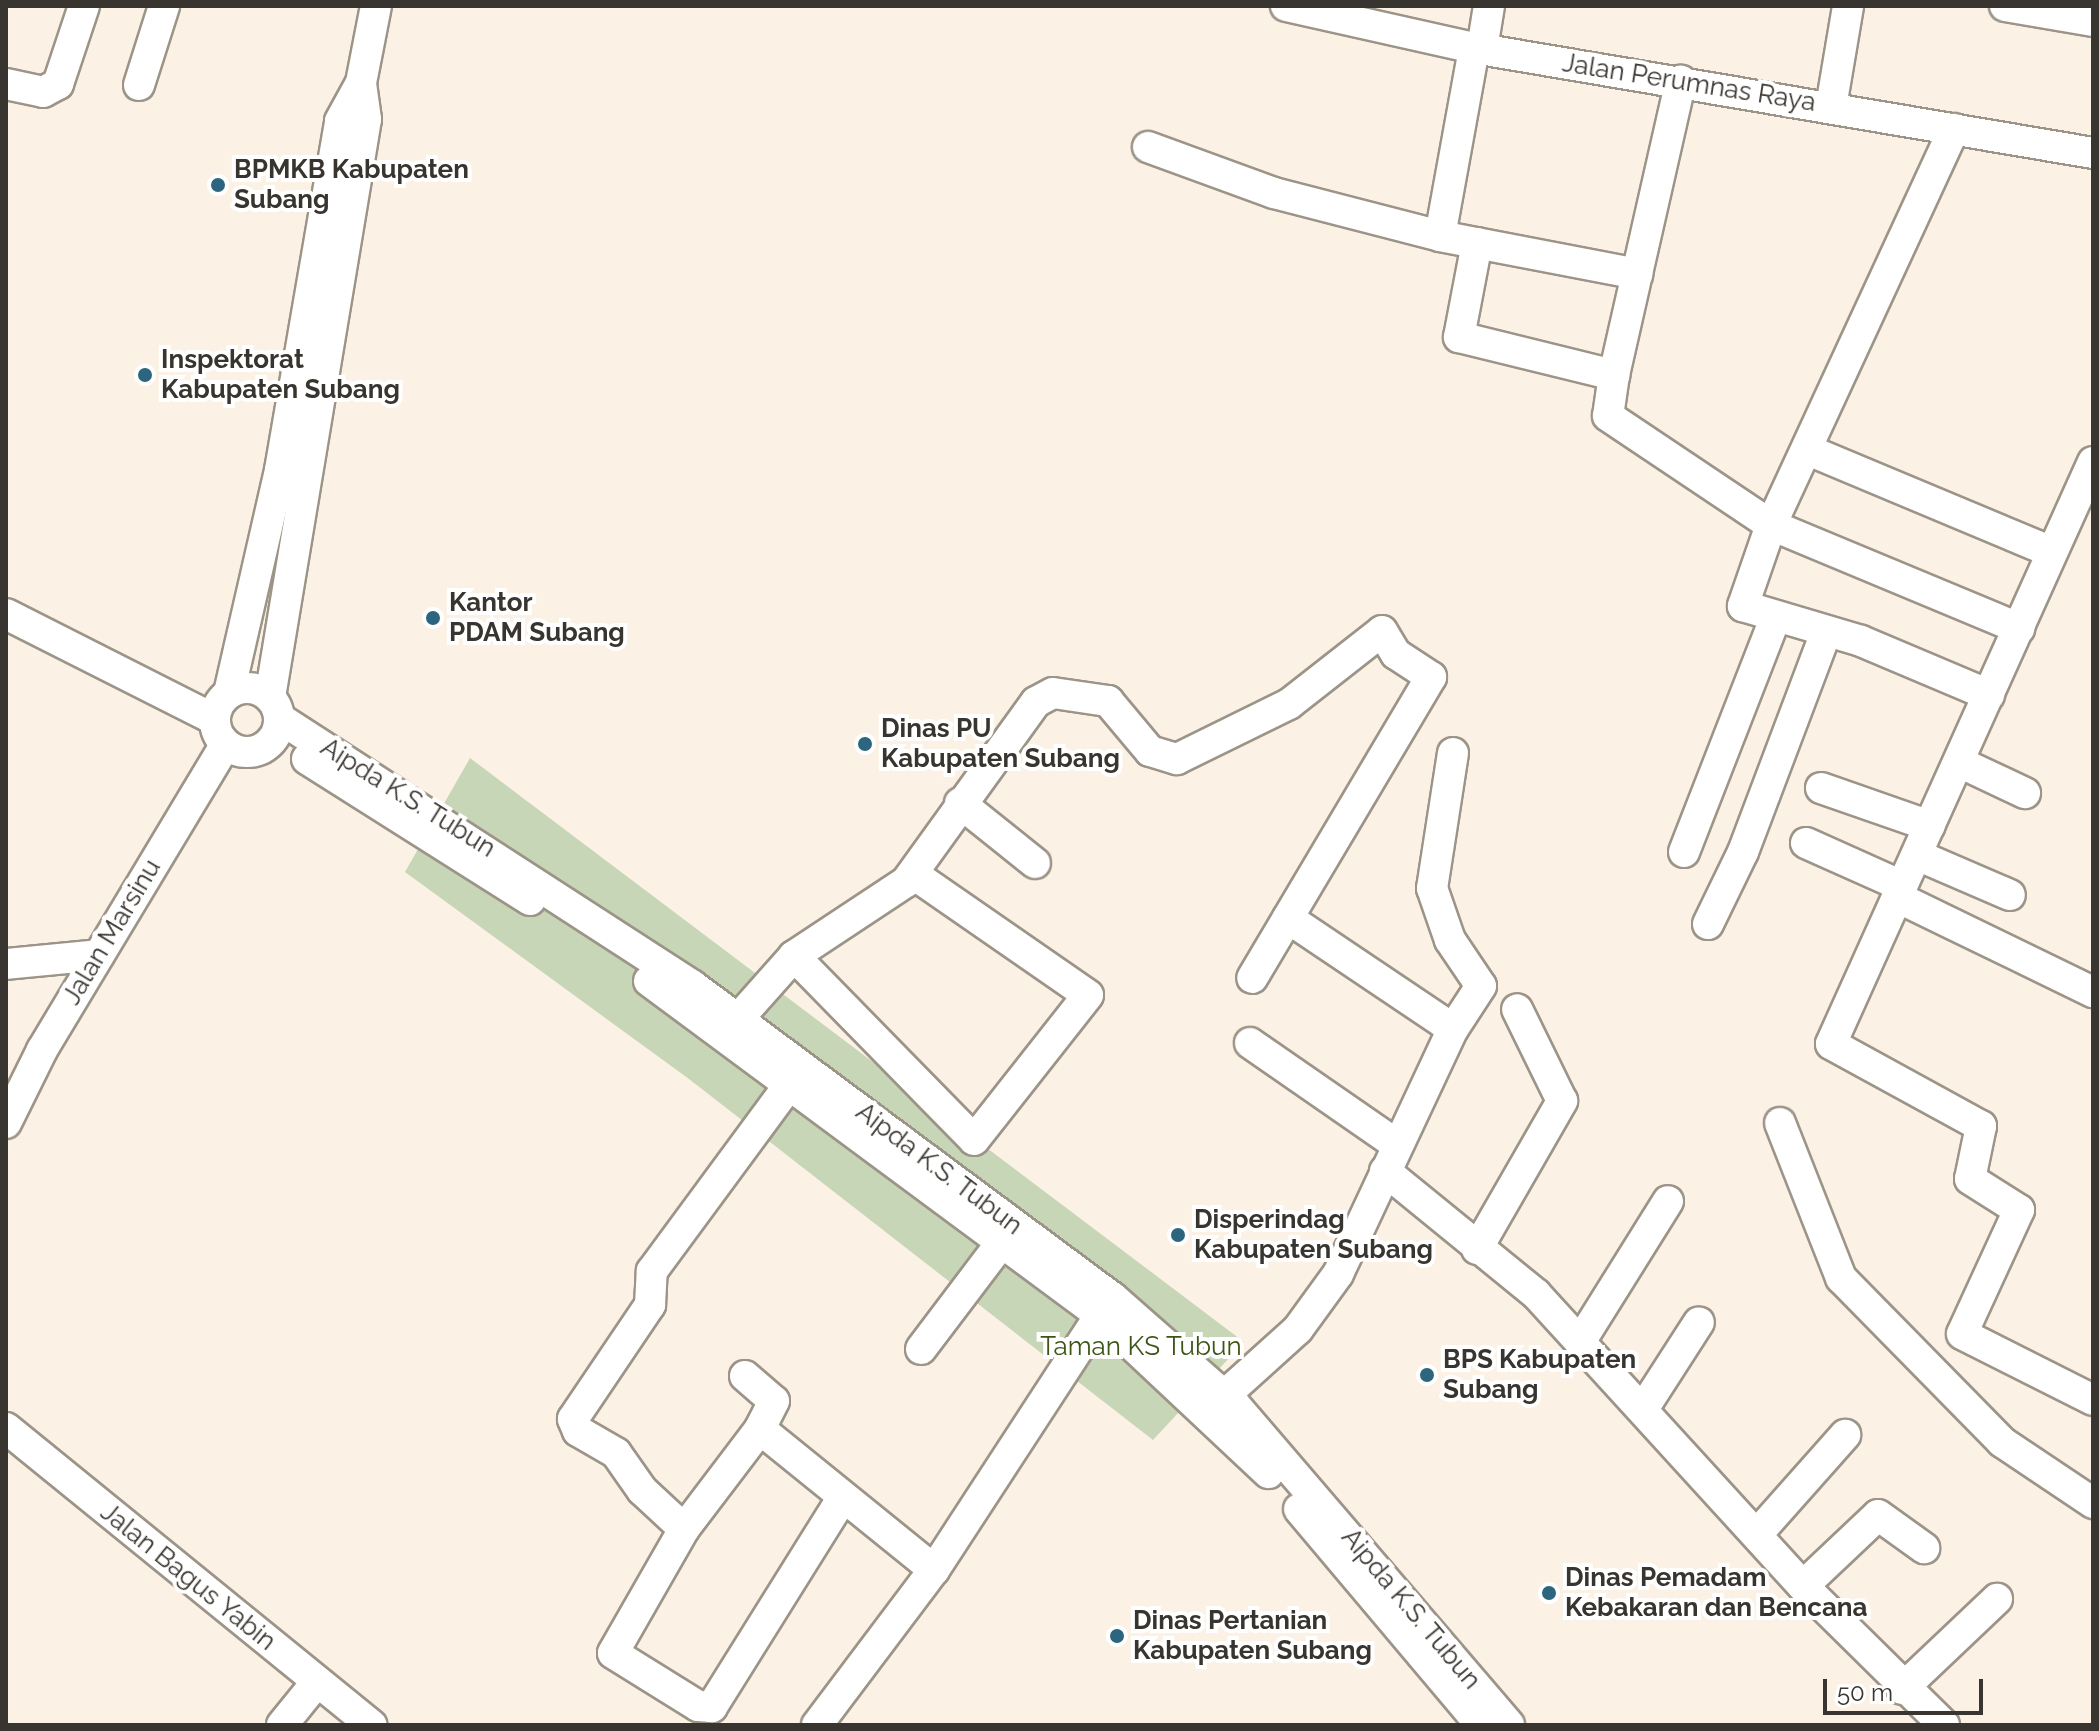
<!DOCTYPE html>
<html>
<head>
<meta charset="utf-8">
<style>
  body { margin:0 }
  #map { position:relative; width:2099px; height:1731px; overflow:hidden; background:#fbf1e5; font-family:Raleway,sans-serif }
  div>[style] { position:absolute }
  .green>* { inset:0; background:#c7d6b6 }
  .roads { filter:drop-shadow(2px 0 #9d9488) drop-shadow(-2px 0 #9d9488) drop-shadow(0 2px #9d9488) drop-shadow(0 -2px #9d9488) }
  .minor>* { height:30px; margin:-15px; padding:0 15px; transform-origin:15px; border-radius:15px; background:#fff }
  .minor>.ring { margin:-15px; padding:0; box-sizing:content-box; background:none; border:30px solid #fff; border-radius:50% }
  .dots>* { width:22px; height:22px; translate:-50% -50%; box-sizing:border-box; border:4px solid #fff; border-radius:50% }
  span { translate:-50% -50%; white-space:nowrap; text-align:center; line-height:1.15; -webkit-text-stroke:8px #fff; paint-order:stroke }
  .street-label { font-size:26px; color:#38342f }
  .poi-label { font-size:26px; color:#38342f; font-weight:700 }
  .left { translate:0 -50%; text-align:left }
  .park-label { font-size:26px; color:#3d5514 }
  .frame { position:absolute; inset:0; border:8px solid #38342f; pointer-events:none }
  .scale { position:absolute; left:1823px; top:1679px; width:160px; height:36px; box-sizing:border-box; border:4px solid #38342f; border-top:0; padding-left:10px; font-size:24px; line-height:28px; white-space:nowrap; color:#38342f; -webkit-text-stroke:6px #fff; paint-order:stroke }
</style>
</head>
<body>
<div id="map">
  <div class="green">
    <i style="clip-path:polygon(470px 758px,1244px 1342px,1153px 1440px,689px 1079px,405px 872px)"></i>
  </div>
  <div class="roads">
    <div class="minor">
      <i style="left:1286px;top:6px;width:193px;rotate:12.6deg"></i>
      <i style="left:1474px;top:48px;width:628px;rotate:9.63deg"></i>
      <i style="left:2005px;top:6px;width:89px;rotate:9.7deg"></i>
      <i style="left:1482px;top:49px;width:44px;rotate:-80.8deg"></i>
      <i style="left:6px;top:84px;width:38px;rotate:12deg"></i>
      <i style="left:43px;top:92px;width:17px;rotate:-28deg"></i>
      <i style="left:58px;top:84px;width:82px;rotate:-71.6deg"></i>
      <i style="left:139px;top:85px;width:83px;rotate:-72.4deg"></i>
      <i style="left:1831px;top:107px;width:102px;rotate:-80.4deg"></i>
      <i style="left:1954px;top:129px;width:436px;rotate:114.8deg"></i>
      <i style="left:1771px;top:525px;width:86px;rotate:109.1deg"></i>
      <i style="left:1743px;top:606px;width:123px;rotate:16.5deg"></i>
      <i style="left:1861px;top:641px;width:139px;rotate:22.9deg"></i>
      <i style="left:1148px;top:147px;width:134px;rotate:20.1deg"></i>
      <i style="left:1274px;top:193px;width:171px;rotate:14.5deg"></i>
      <i style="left:1440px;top:236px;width:201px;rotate:10.9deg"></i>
      <i style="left:1440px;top:236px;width:191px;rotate:-79.7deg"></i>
      <i style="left:1477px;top:243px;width:96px;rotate:100.8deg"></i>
      <i style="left:1459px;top:337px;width:160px;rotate:13.8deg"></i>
      <i style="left:1614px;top:375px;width:302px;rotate:-77.2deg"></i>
      <i style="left:1614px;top:375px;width:41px;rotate:98.3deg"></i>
      <i style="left:1608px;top:416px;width:196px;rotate:33.8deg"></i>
      <i style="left:1771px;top:525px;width:269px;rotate:22.6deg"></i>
      <i style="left:1808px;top:450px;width:264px;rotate:22.7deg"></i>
      <i style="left:2093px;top:462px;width:638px;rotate:114.24deg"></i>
      <i style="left:1831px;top:1044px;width:171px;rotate:28.7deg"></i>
      <i style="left:1981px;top:1126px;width:54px;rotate:101.7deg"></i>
      <i style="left:1970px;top:1179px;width:58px;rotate:32.3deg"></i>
      <i style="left:2019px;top:1210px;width:136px;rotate:114.7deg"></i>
      <i style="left:1962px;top:1334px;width:147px;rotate:26.7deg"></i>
      <i style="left:6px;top:614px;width:233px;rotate:26.8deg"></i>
      <i class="ring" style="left:215px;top:688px;width:34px;height:34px"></i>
      <i style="left:229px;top:693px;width:229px;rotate:-77.1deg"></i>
      <i style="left:280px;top:470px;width:354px;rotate:-80.2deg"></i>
      <i style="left:340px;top:121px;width:43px;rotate:-61.1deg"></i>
      <i style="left:270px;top:697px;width:586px;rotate:-80.57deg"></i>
      <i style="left:366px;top:119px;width:36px;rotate:-98deg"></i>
      <i style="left:361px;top:83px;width:78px;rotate:-79deg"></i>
      <i style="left:279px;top:718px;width:493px;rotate:32.9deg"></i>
      <i style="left:693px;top:986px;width:523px;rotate:36.61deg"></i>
      <i style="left:1113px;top:1298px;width:162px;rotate:41.3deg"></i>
      <i style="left:1235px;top:1405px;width:421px;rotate:49.4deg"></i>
      <i style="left:1453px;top:753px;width:137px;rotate:98.8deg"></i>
      <i style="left:1432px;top:888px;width:55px;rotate:70.9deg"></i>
      <i style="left:1450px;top:940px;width:55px;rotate:56deg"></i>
      <i style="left:1481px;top:986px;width:51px;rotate:123.1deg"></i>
      <i style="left:307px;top:759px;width:264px;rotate:32.3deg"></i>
      <i style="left:1959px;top:762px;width:73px;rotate:25.2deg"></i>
      <i style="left:1821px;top:788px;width:115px;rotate:19.2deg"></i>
      <i style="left:960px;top:803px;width:96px;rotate:38.7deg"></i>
      <i style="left:1806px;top:843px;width:105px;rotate:24.1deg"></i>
      <i style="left:1684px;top:852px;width:250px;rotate:-68.7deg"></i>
      <i style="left:1917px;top:855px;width:101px;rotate:23.3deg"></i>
      <i style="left:1897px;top:897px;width:218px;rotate:25.9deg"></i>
      <i style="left:1708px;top:924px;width:80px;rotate:-64.1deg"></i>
      <i style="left:1743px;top:852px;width:235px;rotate:-69.3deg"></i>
      <i style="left:794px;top:956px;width:134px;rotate:-33.5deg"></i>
      <i style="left:906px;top:882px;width:222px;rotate:-54.2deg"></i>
      <i style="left:1036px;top:702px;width:19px;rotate:-28deg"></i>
      <i style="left:1053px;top:693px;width:56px;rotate:8.3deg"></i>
      <i style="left:1108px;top:701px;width:65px;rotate:50deg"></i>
      <i style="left:1150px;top:751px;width:28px;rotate:17deg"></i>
      <i style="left:1177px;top:759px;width:125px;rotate:-26.2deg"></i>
      <i style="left:1289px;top:704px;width:118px;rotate:-38.1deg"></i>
      <i style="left:1382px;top:631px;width:27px;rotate:59deg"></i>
      <i style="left:1396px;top:654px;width:42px;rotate:33.3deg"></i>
      <i style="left:1431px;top:677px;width:350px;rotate:120.7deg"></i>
      <i style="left:6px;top:964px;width:93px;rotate:-5.5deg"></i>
      <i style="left:649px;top:981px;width:561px;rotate:36.52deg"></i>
      <i style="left:1100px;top:1315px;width:231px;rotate:43.2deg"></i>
      <i style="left:738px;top:1019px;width:84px;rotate:-48.4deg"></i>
      <i style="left:794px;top:956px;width:257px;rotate:45.6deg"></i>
      <i style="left:974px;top:1140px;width:184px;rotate:-51.8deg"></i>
      <i style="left:1088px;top:995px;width:213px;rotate:-145.3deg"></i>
      <i style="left:1250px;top:1043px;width:178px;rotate:34.7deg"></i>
      <i style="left:6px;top:1123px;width:81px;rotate:-63.7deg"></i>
      <i style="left:42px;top:1050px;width:356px;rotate:-59deg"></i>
      <i style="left:1780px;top:1123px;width:167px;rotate:68.5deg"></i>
      <i style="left:1841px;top:1278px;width:230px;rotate:45.5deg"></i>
      <i style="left:2002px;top:1442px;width:110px;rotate:33.8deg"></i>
      <i style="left:1385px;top:1171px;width:195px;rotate:39.2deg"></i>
      <i style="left:1536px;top:1294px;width:396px;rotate:47.6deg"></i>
      <i style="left:1803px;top:1586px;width:198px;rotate:44.6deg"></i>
      <i style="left:1477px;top:1249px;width:171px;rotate:-60.1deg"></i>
      <i style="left:1562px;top:1101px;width:102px;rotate:-116.1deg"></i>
      <i style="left:1580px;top:1342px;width:166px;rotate:-58deg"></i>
      <i style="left:921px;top:1349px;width:134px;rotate:-52.9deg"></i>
      <i style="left:745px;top:1376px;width:38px;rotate:41deg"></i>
      <i style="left:774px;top:1401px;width:31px;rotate:117deg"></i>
      <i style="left:1225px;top:1395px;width:98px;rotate:-42.1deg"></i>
      <i style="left:1298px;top:1329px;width:68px;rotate:-54deg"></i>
      <i style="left:1338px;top:1274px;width:271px;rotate:-64.9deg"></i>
      <i style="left:1453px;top:1029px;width:199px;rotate:-146.1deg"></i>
      <i style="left:1643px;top:1409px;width:103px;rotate:-57.2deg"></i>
      <i style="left:6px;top:1428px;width:471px;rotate:39.1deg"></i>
      <i style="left:843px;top:1497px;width:248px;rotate:122deg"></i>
      <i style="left:712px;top:1707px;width:14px;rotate:-176deg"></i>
      <i style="left:698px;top:1706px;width:100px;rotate:-148.1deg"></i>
      <i style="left:613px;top:1653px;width:143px;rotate:-60.2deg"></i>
      <i style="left:684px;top:1529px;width:126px;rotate:-52.8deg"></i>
      <i style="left:760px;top:1429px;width:224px;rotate:39deg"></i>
      <i style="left:1299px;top:1509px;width:282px;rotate:49.9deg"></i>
      <i style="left:684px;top:1529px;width:57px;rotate:-137.1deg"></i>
      <i style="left:642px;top:1490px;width:45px;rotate:-125.1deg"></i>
      <i style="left:616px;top:1453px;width:44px;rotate:-149.9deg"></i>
      <i style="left:578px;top:1431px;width:13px;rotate:-113deg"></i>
      <i style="left:573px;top:1419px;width:138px;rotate:-56deg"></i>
      <i style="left:650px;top:1305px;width:34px;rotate:-87deg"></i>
      <i style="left:652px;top:1271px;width:232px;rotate:-53.6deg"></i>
      <i style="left:1759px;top:1532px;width:130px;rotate:-48.4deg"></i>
      <i style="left:1803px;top:1586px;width:103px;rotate:-43.4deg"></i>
      <i style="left:1878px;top:1515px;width:57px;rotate:35.7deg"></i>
      <i style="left:1902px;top:1689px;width:131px;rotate:-43.5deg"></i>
      <i style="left:282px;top:1725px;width:55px;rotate:-50.9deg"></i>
      <i style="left:817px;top:1725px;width:194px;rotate:-53deg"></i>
      <i style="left:934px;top:1570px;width:304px;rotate:-56.9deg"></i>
    </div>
  </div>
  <div class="dots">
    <i style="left:218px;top:185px;background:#2b667e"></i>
    <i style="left:145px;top:375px;background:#2b667e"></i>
    <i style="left:433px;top:618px;background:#2b667e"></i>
    <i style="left:865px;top:744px;background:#2b667e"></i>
    <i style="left:1178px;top:1235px;background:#2b667e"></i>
    <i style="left:1427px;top:1375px;background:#2b667e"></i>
    <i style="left:1549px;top:1593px;background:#2b667e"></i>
    <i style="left:1117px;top:1636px;background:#2b667e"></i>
  </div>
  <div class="street-label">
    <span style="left:1689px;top:83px;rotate:9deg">Jalan Perumnas Raya</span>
    <span style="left:408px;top:798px;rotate:32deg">Aipda K.S. Tubun</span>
    <span style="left:112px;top:932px;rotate:-59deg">Jalan Marsinu</span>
    <span style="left:939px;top:1169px;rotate:37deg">Aipda K.S. Tubun</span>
    <span style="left:188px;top:1577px;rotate:39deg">Jalan Bagus Yabin</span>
    <span style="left:1411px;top:1609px;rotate:50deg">Aipda K.S. Tubun</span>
  </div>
  <div class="poi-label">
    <span class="left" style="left:234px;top:185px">BPMKB Kabupaten<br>Subang</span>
    <span class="left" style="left:161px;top:375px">Inspektorat<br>Kabupaten Subang</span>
    <span class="left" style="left:449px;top:618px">Kantor<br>PDAM Subang</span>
    <span class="left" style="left:881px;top:744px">Dinas PU<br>Kabupaten Subang</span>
    <span class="left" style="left:1194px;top:1235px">Disperindag<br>Kabupaten Subang</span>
    <span class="left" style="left:1443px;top:1375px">BPS Kabupaten<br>Subang</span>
    <span class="left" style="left:1565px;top:1593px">Dinas Pemadam<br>Kebakaran dan Bencana</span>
    <span class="left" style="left:1133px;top:1636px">Dinas Pertanian<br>Kabupaten Subang</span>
  </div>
  <div class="park-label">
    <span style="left:1141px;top:1347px">Taman KS Tubun</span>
  </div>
  <div class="frame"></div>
  <div class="scale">50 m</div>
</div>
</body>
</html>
